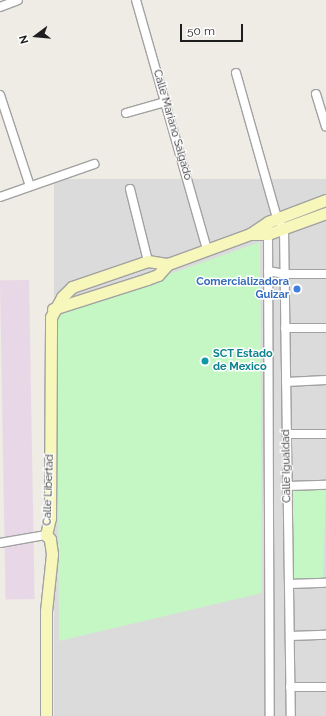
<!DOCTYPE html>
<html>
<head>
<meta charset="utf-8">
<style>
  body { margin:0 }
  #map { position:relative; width:326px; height:716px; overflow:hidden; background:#efebe5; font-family:Raleway,sans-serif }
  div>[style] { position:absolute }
  .residential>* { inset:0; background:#dcdbdc; transform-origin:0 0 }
  .industrial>* { inset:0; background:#e8d7e6; transform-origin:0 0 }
  .park>* { inset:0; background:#c4f7c4; transform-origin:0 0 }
  .roads { filter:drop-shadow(1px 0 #a2a2a2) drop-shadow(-1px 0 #a2a2a2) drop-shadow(0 1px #a2a2a2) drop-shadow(0 -1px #a2a2a2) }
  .minor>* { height:8px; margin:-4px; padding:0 4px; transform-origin:4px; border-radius:4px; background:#fff }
  .secondary>* { height:11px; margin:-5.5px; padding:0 5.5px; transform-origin:5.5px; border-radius:5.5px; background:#f7f6bb }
  .dots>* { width:11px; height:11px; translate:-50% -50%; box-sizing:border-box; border:2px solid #fff; border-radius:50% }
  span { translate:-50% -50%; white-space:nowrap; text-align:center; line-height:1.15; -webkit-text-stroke:3px #fff; paint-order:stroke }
  .street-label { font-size:11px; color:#1e1e1e }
  .shop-label { font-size:11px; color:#366cbe; font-weight:700 }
  .right { translate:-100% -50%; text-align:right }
  .culture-label { font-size:11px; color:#0d838f; font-weight:700 }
  .left { translate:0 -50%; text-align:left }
  .north { position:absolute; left:16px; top:16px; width:40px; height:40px; -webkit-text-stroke:3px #fff; paint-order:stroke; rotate:254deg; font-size:11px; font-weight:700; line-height:16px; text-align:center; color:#1e1e1e }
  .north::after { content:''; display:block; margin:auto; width:14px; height:18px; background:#1e1e1e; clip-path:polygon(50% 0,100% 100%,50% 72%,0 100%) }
  .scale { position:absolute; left:180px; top:24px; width:63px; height:18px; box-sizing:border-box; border:2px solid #1e1e1e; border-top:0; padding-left:5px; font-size:12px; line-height:14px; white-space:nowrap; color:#1e1e1e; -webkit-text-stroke:3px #fff; paint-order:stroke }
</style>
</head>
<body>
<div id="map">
  <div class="residential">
    <i style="left:326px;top:179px;width:537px;height:272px;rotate:90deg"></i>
  </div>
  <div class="industrial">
    <i style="left:29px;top:280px;width:319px;height:29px;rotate:89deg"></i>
  </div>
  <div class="park">
    <i style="clip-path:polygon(260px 242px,262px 593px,59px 641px,57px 314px)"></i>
    <i style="left:288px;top:487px;width:38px;height:92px;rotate:2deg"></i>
  </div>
  <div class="roads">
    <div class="minor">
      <i style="left:136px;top:0;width:260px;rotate:74.1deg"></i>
      <i style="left:0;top:7px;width:19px;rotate:-21deg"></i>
      <i style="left:236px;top:73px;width:151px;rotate:74.2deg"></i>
      <i style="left:277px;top:218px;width:13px;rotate:58deg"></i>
      <i style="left:284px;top:229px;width:487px;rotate:89.2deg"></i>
      <i style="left:316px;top:94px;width:34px;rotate:73deg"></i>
      <i style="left:0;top:95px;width:96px;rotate:71.8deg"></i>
      <i style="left:126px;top:113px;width:41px;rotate:-15.8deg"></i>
      <i style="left:130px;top:189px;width:74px;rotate:76deg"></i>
      <i style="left:0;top:197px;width:100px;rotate:-19.3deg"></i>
      <i style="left:268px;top:229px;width:487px;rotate:89.8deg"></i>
      <i style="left:268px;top:271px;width:17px;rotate:10deg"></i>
      <i style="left:285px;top:274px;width:41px"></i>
      <i style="left:285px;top:328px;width:41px"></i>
      <i style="left:286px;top:382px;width:40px;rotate:-2.9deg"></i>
      <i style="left:287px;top:434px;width:39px"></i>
      <i style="left:288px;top:486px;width:38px;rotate:-2deg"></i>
      <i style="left:0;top:543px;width:47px;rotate:-9.9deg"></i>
      <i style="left:289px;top:584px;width:37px;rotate:-2deg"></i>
      <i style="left:290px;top:636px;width:36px;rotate:-2deg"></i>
      <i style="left:290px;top:687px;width:36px"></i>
    </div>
    <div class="secondary">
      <i style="left:250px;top:234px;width:18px"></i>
      <i style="left:268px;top:234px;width:62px;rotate:-19.9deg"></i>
      <i style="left:53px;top:309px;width:99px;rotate:-17.7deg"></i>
      <i style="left:147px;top:279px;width:12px;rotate:-20deg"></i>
      <i style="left:158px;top:275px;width:15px;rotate:-48deg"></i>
      <i style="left:168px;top:264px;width:87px;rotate:-20.1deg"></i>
      <i style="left:250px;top:234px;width:22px;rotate:-34deg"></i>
      <i style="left:268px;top:222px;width:62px;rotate:-20.8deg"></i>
      <i style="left:46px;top:716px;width:105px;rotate:-90deg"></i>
      <i style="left:46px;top:611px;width:57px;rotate:-84deg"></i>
      <i style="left:52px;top:554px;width:15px;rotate:-98deg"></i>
      <i style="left:50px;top:539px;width:6px;rotate:-135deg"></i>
      <i style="left:46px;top:535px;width:17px;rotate:-77deg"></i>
      <i style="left:50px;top:518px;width:201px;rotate:-89.7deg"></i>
      <i style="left:51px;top:317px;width:23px;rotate:-61deg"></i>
      <i style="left:62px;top:297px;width:14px;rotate:-45deg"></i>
      <i style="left:72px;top:287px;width:80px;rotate:-18.9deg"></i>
      <i style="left:148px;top:261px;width:20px;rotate:9deg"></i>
    </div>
  </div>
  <div class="dots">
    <i style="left:297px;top:289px;background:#3f7fe0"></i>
    <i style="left:205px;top:361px;background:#0f9aa8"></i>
  </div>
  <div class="street-label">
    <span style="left:172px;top:125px;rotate:74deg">Calle Mariano Salgado</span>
    <span style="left:287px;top:466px;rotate:-91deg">Calle Igualdad</span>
    <span style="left:49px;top:490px;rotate:-88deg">Calle Libertad</span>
  </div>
  <div class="shop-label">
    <span class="right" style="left:289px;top:289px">Comercializadora<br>Guizar</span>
  </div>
  <div class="culture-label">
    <span class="left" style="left:213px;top:361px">SCT Estado<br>de Mexico</span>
  </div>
  <div class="north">N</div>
  <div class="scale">50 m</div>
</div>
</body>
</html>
